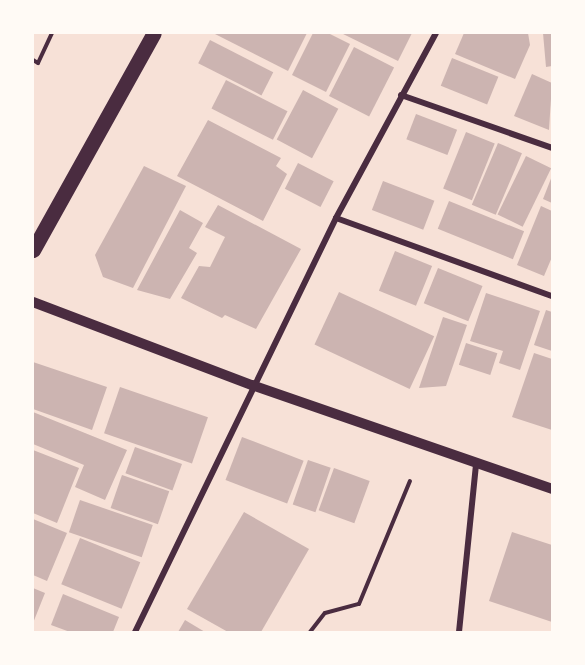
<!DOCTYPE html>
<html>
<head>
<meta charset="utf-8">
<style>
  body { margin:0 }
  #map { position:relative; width:585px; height:665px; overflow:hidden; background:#f7e1d7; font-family:"Libre Baskerville",serif }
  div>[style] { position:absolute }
  .building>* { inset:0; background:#ccb4b1; transform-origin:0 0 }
  .path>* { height:4px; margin:-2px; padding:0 2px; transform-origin:2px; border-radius:2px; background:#4a2c40 }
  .minor>* { height:6px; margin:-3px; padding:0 3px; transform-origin:3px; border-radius:3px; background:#4a2c40 }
  .tertiary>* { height:10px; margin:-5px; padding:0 5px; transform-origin:5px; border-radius:5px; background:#4a2c40 }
  .primary>* { height:15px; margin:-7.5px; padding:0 7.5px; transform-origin:7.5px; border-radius:7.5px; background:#4a2c40 }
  span { translate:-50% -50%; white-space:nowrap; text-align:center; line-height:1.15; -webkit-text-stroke:4.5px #fffaf5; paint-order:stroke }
  .frame { position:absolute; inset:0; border:34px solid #fffaf5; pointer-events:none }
</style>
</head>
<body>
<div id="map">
  <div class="building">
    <i style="clip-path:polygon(213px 33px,307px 33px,288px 71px)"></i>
    <i style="clip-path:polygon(313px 33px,328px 33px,350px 44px,326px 92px,292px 75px)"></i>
    <i style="clip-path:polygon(341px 33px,412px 33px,398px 61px)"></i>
    <i style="clip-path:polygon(464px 33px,528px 33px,530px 45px,515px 79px,455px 54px)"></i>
    <i style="clip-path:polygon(543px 33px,552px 33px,552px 66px,546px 67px)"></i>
    <i style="left:210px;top:40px;width:71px;height:26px;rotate:27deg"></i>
    <i style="left:354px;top:47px;width:45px;height:55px;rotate:27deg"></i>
    <i style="left:452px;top:58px;width:50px;height:30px;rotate:22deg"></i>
    <i style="clip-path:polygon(532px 74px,552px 83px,549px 130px,514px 116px)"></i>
    <i style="left:226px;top:80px;width:69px;height:32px;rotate:27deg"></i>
    <i style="left:303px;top:90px;width:40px;height:56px;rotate:28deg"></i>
    <i style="left:416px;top:114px;width:44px;height:27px;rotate:21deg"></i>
    <i style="clip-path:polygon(208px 120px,281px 158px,276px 166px,287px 174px,263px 221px,177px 176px)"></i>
    <i style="left:466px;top:132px;width:31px;height:61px;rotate:22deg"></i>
    <i style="left:498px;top:143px;width:26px;height:67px;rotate:23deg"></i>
    <i style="left:526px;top:156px;width:28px;height:65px;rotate:26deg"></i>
    <i style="left:298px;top:163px;width:40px;height:29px;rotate:27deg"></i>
    <i style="clip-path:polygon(144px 166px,186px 186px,133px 288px,103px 277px,95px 255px)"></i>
    <i style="clip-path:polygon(552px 176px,552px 203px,543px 199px)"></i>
    <i style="left:383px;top:181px;width:55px;height:31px;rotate:21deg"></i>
    <i style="left:449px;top:201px;width:81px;height:30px;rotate:22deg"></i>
    <i style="clip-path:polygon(218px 205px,301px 249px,256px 329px,225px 315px,222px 318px,181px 298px,199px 266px,210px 267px,225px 237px,205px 227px)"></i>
    <i style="clip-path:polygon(541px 206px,552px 211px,552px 257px,544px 276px,517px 265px)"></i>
    <i style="clip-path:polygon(180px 210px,203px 223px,189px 248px,197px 253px,170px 299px,137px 290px)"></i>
    <i style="left:395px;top:251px;width:40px;height:43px;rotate:22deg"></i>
    <i style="left:438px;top:268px;width:48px;height:38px;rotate:22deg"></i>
    <i style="left:339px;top:292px;width:105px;height:58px;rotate:25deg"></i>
    <i style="clip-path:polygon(486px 293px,540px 311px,520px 370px,499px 363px,503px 351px,470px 341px)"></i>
    <i style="clip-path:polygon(546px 310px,552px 312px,552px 351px,534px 345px)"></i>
    <i style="clip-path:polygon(443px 317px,467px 325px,446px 386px,419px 388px)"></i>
    <i style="left:466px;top:343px;width:33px;height:23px;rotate:18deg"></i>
    <i style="clip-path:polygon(534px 353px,552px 359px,552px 430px,512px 417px)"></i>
    <i style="clip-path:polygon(33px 362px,107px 387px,92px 430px,33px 409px)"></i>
    <i style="left:120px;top:387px;width:93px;height:49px;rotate:19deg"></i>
    <i style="clip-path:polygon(33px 412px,127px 450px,105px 500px,75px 487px,84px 465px,33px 444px)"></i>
    <i style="left:242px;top:437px;width:66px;height:46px;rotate:21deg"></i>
    <i style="left:135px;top:447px;width:50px;height:28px;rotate:20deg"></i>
    <i style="clip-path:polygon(33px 450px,79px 468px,57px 523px,33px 513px)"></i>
    <i style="left:308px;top:460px;width:24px;height:47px;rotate:19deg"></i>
    <i style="left:334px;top:468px;width:38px;height:45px;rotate:20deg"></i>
    <i style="left:122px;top:475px;width:50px;height:35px;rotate:19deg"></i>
    <i style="left:80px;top:500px;width:77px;height:34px;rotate:19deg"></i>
    <i style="clip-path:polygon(244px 512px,309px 549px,261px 632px,228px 632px,187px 609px)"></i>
    <i style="clip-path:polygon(33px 519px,67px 533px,47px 581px,33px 575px)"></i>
    <i style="clip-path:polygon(512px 532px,552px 545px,552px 622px,489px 601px)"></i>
    <i style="left:80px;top:538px;width:65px;height:50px;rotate:22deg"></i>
    <i style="clip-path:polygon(33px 588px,45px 593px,33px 623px)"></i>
    <i style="clip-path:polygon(63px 594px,119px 617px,113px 632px,70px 632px,51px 625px)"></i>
    <i style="clip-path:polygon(185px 620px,205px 632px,178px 632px)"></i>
  </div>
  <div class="path">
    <i style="left:33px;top:60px;width:6px;rotate:31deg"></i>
    <i style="left:38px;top:63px;width:33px;rotate:-65deg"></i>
    <i style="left:310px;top:632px;width:24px;rotate:-52deg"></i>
    <i style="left:325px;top:613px;width:35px;rotate:-15deg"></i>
    <i style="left:359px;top:604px;width:133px;rotate:-67.5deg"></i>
  </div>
  <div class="minor">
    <i style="left:401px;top:95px;width:160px;rotate:19.3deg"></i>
    <i style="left:336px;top:218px;width:230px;rotate:19.9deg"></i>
    <i style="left:135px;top:632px;width:460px;rotate:-64.1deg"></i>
    <i style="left:336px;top:218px;width:210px;rotate:-61.6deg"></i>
    <i style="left:459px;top:632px;width:169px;rotate:-84.2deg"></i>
  </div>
  <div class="tertiary">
    <i style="left:33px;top:302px;width:234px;rotate:20.8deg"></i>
    <i style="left:252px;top:385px;width:318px;rotate:19.1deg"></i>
  </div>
  <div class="primary">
    <i style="left:33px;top:250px;width:248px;rotate:-60.9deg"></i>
  </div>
  <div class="frame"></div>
</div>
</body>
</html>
